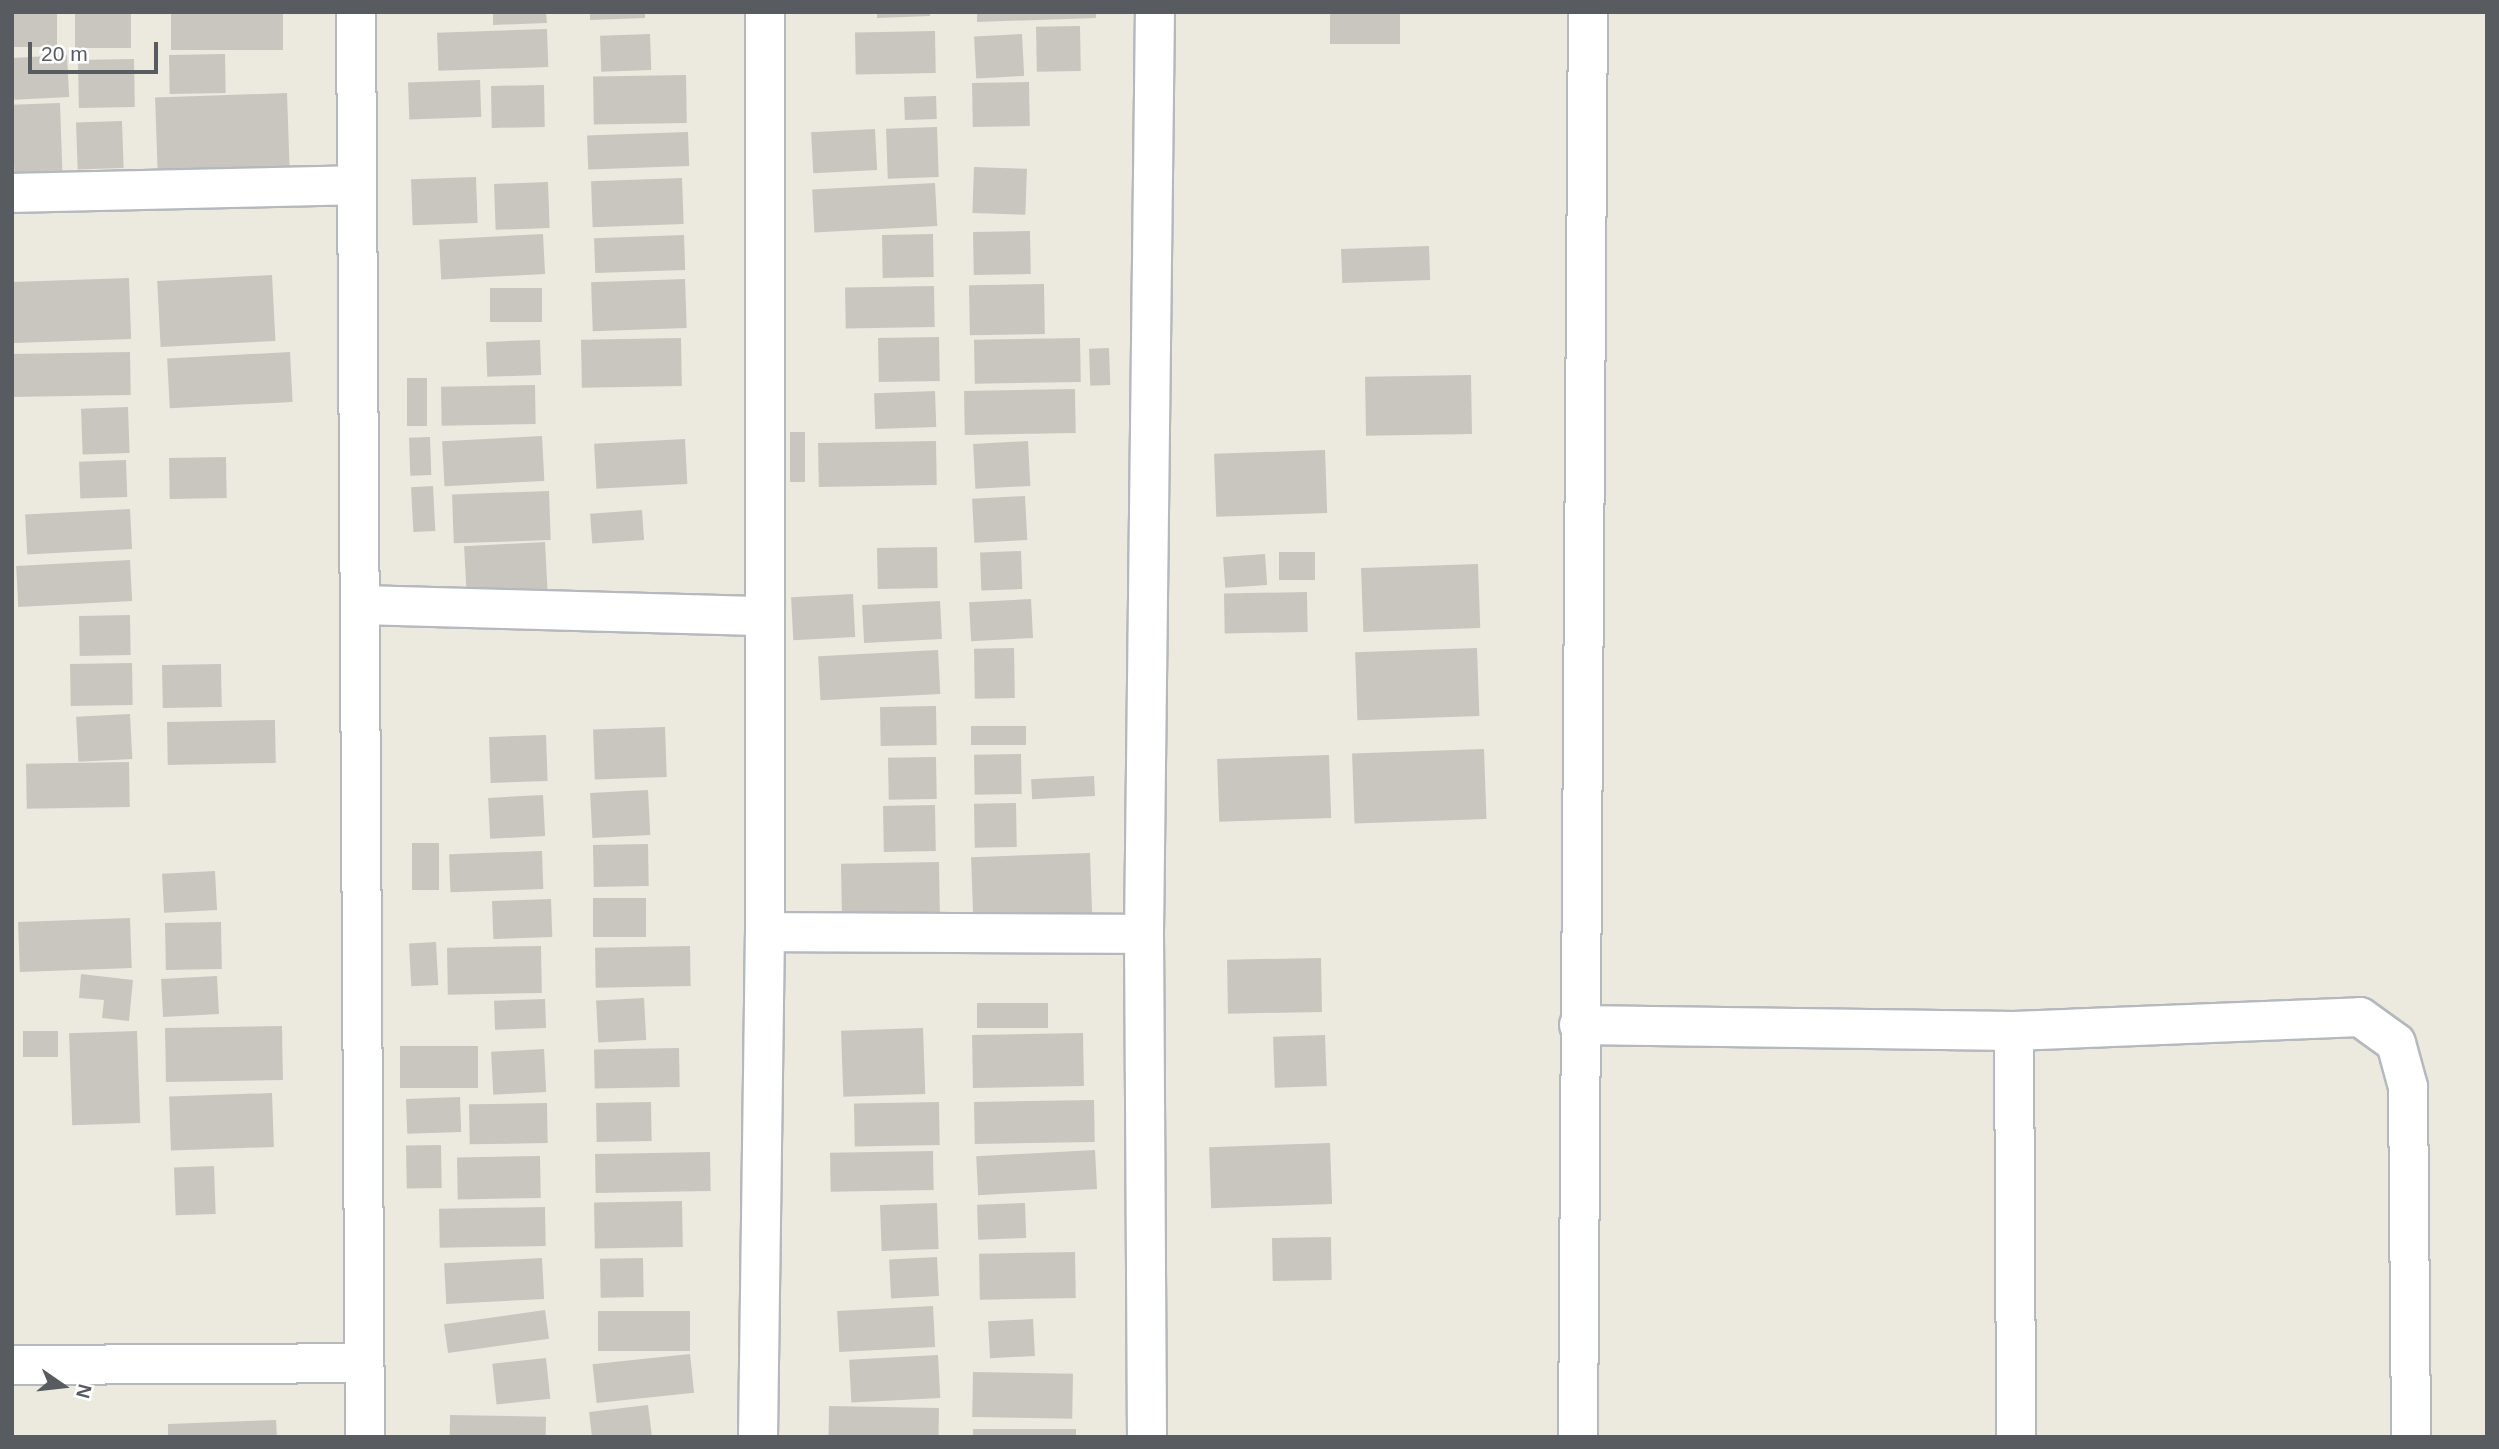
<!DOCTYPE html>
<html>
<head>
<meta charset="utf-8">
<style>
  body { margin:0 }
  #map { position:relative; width:2499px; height:1449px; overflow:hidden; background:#eceadf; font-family:Helvetica,sans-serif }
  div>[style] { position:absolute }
  .building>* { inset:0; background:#c9c6bf; transform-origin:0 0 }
  .roads { filter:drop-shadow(2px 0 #b5b8bd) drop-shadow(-2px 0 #b5b8bd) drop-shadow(0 2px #b5b8bd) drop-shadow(0 -2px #b5b8bd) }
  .street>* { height:38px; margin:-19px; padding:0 19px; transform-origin:19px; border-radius:19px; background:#fff }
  span { translate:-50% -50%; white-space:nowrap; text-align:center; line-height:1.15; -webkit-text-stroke:5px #fff; paint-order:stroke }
  .frame { position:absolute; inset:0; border:14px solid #585c61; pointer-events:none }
  .north { position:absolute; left:28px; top:1351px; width:70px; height:70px; -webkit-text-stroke:5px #fff; paint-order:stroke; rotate:104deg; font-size:19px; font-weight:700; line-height:28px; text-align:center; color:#585c61 }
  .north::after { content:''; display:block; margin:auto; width:24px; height:32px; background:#585c61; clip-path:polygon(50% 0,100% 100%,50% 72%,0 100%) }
  .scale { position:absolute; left:28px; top:42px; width:130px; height:32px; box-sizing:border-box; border:4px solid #585c61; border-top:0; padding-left:9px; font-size:21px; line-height:24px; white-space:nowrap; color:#585c61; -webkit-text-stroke:5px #fff; paint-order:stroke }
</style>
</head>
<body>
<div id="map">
  <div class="building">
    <i style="left:12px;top:12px;width:45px;height:35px"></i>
    <i style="left:75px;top:12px;width:56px;height:36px"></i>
    <i style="left:171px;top:12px;width:112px;height:38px"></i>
    <i style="clip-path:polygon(493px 12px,546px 12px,547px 23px,493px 25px)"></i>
    <i style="clip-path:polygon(590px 12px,645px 12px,645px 18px,590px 20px)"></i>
    <i style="clip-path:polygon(877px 12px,930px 12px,930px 16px,877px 18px)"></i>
    <i style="clip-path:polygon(977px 12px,1096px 12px,1096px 18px,977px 22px)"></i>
    <i style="left:1330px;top:12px;width:70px;height:32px"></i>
    <i style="left:1080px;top:26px;width:45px;height:44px;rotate:89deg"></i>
    <i style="left:547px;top:29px;width:38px;height:110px;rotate:88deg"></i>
    <i style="left:935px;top:31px;width:42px;height:80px;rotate:89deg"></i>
    <i style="left:650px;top:34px;width:36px;height:50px;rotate:88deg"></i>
    <i style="left:1022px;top:34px;width:42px;height:48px;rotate:87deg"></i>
    <i style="left:225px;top:54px;width:39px;height:56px;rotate:89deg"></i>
    <i style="left:67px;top:55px;width:42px;height:55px;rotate:87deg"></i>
    <i style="left:134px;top:59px;width:48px;height:56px;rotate:89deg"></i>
    <i style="left:686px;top:75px;width:48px;height:93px;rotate:89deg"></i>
    <i style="left:480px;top:80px;width:37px;height:72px;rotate:88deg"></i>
    <i style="left:1029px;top:82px;width:44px;height:57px;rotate:89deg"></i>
    <i style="left:544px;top:85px;width:42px;height:53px;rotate:89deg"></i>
    <i style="left:287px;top:93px;width:75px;height:132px;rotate:88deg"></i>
    <i style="left:936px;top:96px;width:23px;height:32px;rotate:88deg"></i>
    <i style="left:60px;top:103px;width:76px;height:48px;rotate:88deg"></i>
    <i style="left:122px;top:121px;width:47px;height:46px;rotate:88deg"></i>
    <i style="left:937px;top:127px;width:50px;height:51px;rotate:88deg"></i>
    <i style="left:875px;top:129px;width:41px;height:64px;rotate:87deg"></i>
    <i style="left:688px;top:132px;width:34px;height:101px;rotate:88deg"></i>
    <i style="left:974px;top:167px;width:53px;height:46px;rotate:2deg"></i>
    <i style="left:476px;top:177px;width:46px;height:65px;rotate:88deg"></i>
    <i style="left:682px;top:178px;width:46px;height:91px;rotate:88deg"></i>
    <i style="left:548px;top:182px;width:46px;height:54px;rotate:88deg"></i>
    <i style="left:935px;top:183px;width:43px;height:123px;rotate:87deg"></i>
    <i style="left:1030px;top:231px;width:43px;height:57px;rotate:89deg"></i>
    <i style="left:543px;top:234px;width:40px;height:104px;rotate:87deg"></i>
    <i style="left:933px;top:234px;width:43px;height:51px;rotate:89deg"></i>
    <i style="left:684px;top:235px;width:35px;height:90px;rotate:88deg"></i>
    <i style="left:1429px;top:246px;width:34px;height:88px;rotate:88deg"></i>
    <i style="left:272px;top:275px;width:66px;height:115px;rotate:87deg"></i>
    <i style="left:129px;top:278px;width:61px;height:117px;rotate:88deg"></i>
    <i style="left:685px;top:279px;width:49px;height:94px;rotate:88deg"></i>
    <i style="left:1044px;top:284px;width:50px;height:75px;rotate:89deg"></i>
    <i style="left:934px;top:286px;width:41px;height:89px;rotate:89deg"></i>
    <i style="left:542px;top:288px;width:34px;height:52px;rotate:90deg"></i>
    <i style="left:939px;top:337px;width:44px;height:61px;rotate:89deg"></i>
    <i style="left:681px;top:338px;width:48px;height:100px;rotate:89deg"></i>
    <i style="left:1080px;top:338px;width:44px;height:106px;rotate:89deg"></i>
    <i style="left:540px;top:340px;width:35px;height:54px;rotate:88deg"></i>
    <i style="left:1109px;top:348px;width:37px;height:20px;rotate:88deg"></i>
    <i style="left:130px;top:352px;width:43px;height:118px;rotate:89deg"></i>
    <i style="left:290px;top:352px;width:50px;height:123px;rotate:87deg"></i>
    <i style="left:1471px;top:375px;width:59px;height:106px;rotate:89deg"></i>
    <i style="left:407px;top:378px;width:20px;height:48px"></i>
    <i style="left:535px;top:385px;width:39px;height:94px;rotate:89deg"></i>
    <i style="left:1075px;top:389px;width:44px;height:111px;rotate:89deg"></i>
    <i style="left:935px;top:391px;width:36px;height:61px;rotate:88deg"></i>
    <i style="left:128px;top:407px;width:46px;height:47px;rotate:88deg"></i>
    <i style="left:790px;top:432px;width:15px;height:50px"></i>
    <i style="left:542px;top:436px;width:45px;height:100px;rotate:87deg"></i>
    <i style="left:430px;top:437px;width:38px;height:21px;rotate:88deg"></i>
    <i style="left:685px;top:439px;width:45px;height:91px;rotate:87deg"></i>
    <i style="left:936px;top:441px;width:44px;height:118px;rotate:89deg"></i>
    <i style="left:1028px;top:441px;width:45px;height:55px;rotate:87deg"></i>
    <i style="left:1325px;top:450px;width:63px;height:111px;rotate:88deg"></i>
    <i style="left:226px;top:457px;width:41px;height:57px;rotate:89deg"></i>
    <i style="left:126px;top:460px;width:37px;height:47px;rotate:88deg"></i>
    <i style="left:433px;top:486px;width:45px;height:22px;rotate:87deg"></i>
    <i style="left:549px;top:491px;width:49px;height:97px;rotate:88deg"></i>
    <i style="left:1025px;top:496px;width:44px;height:53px;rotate:87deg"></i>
    <i style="left:130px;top:509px;width:40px;height:105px;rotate:87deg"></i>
    <i style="left:642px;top:510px;width:30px;height:52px;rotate:86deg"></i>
    <i style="left:545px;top:542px;width:55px;height:81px;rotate:87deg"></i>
    <i style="left:937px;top:547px;width:41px;height:60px;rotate:89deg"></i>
    <i style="left:1021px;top:551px;width:38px;height:41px;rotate:88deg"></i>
    <i style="left:1315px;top:552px;width:28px;height:36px;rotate:90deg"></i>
    <i style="left:1265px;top:554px;width:31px;height:42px;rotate:86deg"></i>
    <i style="left:130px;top:560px;width:41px;height:114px;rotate:87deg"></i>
    <i style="left:1478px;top:564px;width:64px;height:117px;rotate:88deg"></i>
    <i style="left:1307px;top:592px;width:40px;height:83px;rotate:89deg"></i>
    <i style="left:853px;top:594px;width:43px;height:62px;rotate:87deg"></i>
    <i style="left:1031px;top:599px;width:39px;height:62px;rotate:87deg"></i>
    <i style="left:940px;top:601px;width:38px;height:78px;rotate:87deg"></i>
    <i style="left:130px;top:615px;width:40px;height:51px;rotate:89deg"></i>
    <i style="left:1014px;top:648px;width:50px;height:40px;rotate:89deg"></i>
    <i style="left:1477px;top:648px;width:68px;height:122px;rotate:88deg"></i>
    <i style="left:938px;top:650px;width:44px;height:120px;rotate:87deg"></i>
    <i style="left:132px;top:663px;width:42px;height:62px;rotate:89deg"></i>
    <i style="left:221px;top:664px;width:43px;height:59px;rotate:89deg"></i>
    <i style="left:936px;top:706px;width:39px;height:56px;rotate:89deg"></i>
    <i style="left:130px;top:714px;width:45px;height:54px;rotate:87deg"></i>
    <i style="left:275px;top:720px;width:43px;height:108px;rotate:89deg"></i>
    <i style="left:1026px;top:726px;width:19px;height:55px;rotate:90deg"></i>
    <i style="left:665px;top:727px;width:50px;height:72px;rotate:88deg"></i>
    <i style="left:546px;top:735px;width:46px;height:57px;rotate:88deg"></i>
    <i style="left:1484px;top:749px;width:70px;height:132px;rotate:88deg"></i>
    <i style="left:1021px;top:754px;width:40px;height:47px;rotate:89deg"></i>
    <i style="left:1329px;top:755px;width:63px;height:112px;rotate:88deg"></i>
    <i style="left:936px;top:757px;width:42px;height:48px;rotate:89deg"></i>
    <i style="left:129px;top:762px;width:45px;height:103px;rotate:89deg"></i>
    <i style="left:1094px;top:776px;width:20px;height:63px;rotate:87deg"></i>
    <i style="left:648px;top:790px;width:45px;height:58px;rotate:87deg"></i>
    <i style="left:543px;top:795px;width:41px;height:55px;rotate:87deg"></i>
    <i style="left:1016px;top:803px;width:44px;height:42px;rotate:89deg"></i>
    <i style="left:935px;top:805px;width:46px;height:52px;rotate:89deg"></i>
    <i style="left:412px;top:843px;width:27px;height:47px"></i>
    <i style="left:648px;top:844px;width:42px;height:55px;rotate:89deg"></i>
    <i style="left:542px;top:851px;width:38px;height:93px;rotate:88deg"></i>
    <i style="left:1090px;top:853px;width:67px;height:119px;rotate:88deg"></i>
    <i style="left:939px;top:862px;width:55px;height:98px;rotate:89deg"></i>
    <i style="left:215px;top:871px;width:39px;height:53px;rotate:87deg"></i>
    <i style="left:646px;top:898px;width:39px;height:53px;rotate:90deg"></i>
    <i style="left:551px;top:899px;width:38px;height:59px;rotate:88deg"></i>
    <i style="left:130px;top:918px;width:50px;height:112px;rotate:88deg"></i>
    <i style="left:221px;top:922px;width:47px;height:56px;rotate:89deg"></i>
    <i style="left:436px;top:942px;width:43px;height:27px;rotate:87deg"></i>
    <i style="left:541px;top:946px;width:47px;height:94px;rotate:89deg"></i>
    <i style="left:690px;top:946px;width:40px;height:95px;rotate:89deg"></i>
    <i style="left:1321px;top:958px;width:54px;height:94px;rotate:89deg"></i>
    <i style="clip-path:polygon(81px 974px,133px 980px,129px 1021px,102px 1018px,104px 1000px,79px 998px)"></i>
    <i style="left:217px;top:976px;width:38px;height:56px;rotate:87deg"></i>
    <i style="left:644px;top:998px;width:42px;height:48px;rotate:87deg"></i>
    <i style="left:545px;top:999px;width:29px;height:51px;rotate:88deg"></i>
    <i style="left:1048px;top:1003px;width:25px;height:71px;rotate:90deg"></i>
    <i style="left:282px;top:1026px;width:54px;height:117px;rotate:89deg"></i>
    <i style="left:923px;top:1028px;width:66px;height:82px;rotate:88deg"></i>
    <i style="left:58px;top:1031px;width:26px;height:35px;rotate:90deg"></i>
    <i style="left:137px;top:1031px;width:92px;height:68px;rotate:88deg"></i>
    <i style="left:1083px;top:1033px;width:53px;height:111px;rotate:89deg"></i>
    <i style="left:1325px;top:1035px;width:51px;height:52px;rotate:88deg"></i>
    <i style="left:478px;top:1046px;width:42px;height:78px;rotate:90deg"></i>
    <i style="left:679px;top:1048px;width:39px;height:85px;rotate:89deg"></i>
    <i style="left:544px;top:1049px;width:43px;height:53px;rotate:87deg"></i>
    <i style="left:272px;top:1093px;width:54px;height:103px;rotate:88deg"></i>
    <i style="left:460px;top:1097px;width:35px;height:54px;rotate:88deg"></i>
    <i style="left:1094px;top:1100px;width:42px;height:120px;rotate:89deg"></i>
    <i style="left:651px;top:1102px;width:39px;height:55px;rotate:89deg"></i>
    <i style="left:939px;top:1102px;width:43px;height:85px;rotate:89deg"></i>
    <i style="left:547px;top:1103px;width:40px;height:78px;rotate:89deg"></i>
    <i style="left:1330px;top:1143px;width:61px;height:121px;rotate:88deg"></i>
    <i style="left:441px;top:1145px;width:43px;height:35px;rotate:89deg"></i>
    <i style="left:1095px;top:1150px;width:39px;height:119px;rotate:87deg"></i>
    <i style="left:933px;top:1151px;width:39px;height:103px;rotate:89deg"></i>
    <i style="left:710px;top:1152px;width:39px;height:115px;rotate:89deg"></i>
    <i style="left:540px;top:1156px;width:42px;height:83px;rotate:89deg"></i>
    <i style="left:214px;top:1166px;width:48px;height:40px;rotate:88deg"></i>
    <i style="left:682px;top:1201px;width:46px;height:88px;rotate:89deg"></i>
    <i style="left:937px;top:1203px;width:46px;height:57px;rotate:88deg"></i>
    <i style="left:1025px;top:1203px;width:35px;height:48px;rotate:88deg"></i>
    <i style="left:545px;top:1207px;width:39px;height:106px;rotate:89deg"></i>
    <i style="left:1331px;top:1237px;width:43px;height:59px;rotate:89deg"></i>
    <i style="left:1075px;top:1252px;width:46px;height:96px;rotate:89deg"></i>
    <i style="left:937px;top:1257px;width:39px;height:48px;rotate:87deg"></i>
    <i style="left:542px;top:1258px;width:41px;height:98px;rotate:87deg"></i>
    <i style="left:643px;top:1258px;width:39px;height:43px;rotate:89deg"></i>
    <i style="left:933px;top:1306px;width:41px;height:96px;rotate:87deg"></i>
    <i style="left:545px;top:1310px;width:29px;height:102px;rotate:82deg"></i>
    <i style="left:598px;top:1311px;width:92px;height:40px"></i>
    <i style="left:1033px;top:1319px;width:37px;height:45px;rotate:87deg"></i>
    <i style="left:690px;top:1354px;width:39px;height:98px;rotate:84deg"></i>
    <i style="left:938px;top:1355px;width:43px;height:89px;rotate:87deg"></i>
    <i style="left:546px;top:1358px;width:41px;height:54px;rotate:84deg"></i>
    <i style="left:973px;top:1372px;width:100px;height:45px;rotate:1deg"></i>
    <i style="clip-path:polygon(648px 1405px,652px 1437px,592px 1437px,589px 1412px)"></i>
    <i style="left:829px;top:1406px;width:110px;height:31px;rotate:1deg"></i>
    <i style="left:450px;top:1415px;width:96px;height:22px;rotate:1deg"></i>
    <i style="clip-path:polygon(276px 1420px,277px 1437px,168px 1437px,168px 1424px)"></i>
    <i style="left:973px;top:1429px;width:103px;height:8px"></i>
  </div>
  <div class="roads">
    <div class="street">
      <i style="left:356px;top:12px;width:1425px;rotate:89.64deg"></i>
      <i style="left:12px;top:193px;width:344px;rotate:-1.3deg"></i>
      <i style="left:362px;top:605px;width:403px;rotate:1.6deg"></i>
      <i style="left:765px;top:932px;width:379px;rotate:0.3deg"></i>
      <i style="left:1579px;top:1025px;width:435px;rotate:0.8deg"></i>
      <i style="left:2014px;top:1031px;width:346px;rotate:-2.3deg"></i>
      <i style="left:2360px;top:1017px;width:44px;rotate:35.8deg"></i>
      <i style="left:2396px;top:1043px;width:46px;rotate:74.7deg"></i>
      <i style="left:2408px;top:1087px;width:350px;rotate:89.5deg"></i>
      <i style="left:2014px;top:1031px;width:406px;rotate:89.7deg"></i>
      <i style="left:12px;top:1365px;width:351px;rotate:-0.3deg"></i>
      <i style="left:758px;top:1437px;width:505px;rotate:-89.21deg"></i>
      <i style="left:765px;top:932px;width:920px;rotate:-90deg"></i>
      <i style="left:1147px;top:1437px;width:503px;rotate:-90.34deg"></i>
      <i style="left:1144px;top:934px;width:922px;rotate:-89.32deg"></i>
      <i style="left:1578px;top:1437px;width:1425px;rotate:-89.6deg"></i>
    </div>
  </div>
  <div class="frame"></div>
  <div class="north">N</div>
  <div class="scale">20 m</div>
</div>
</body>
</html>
